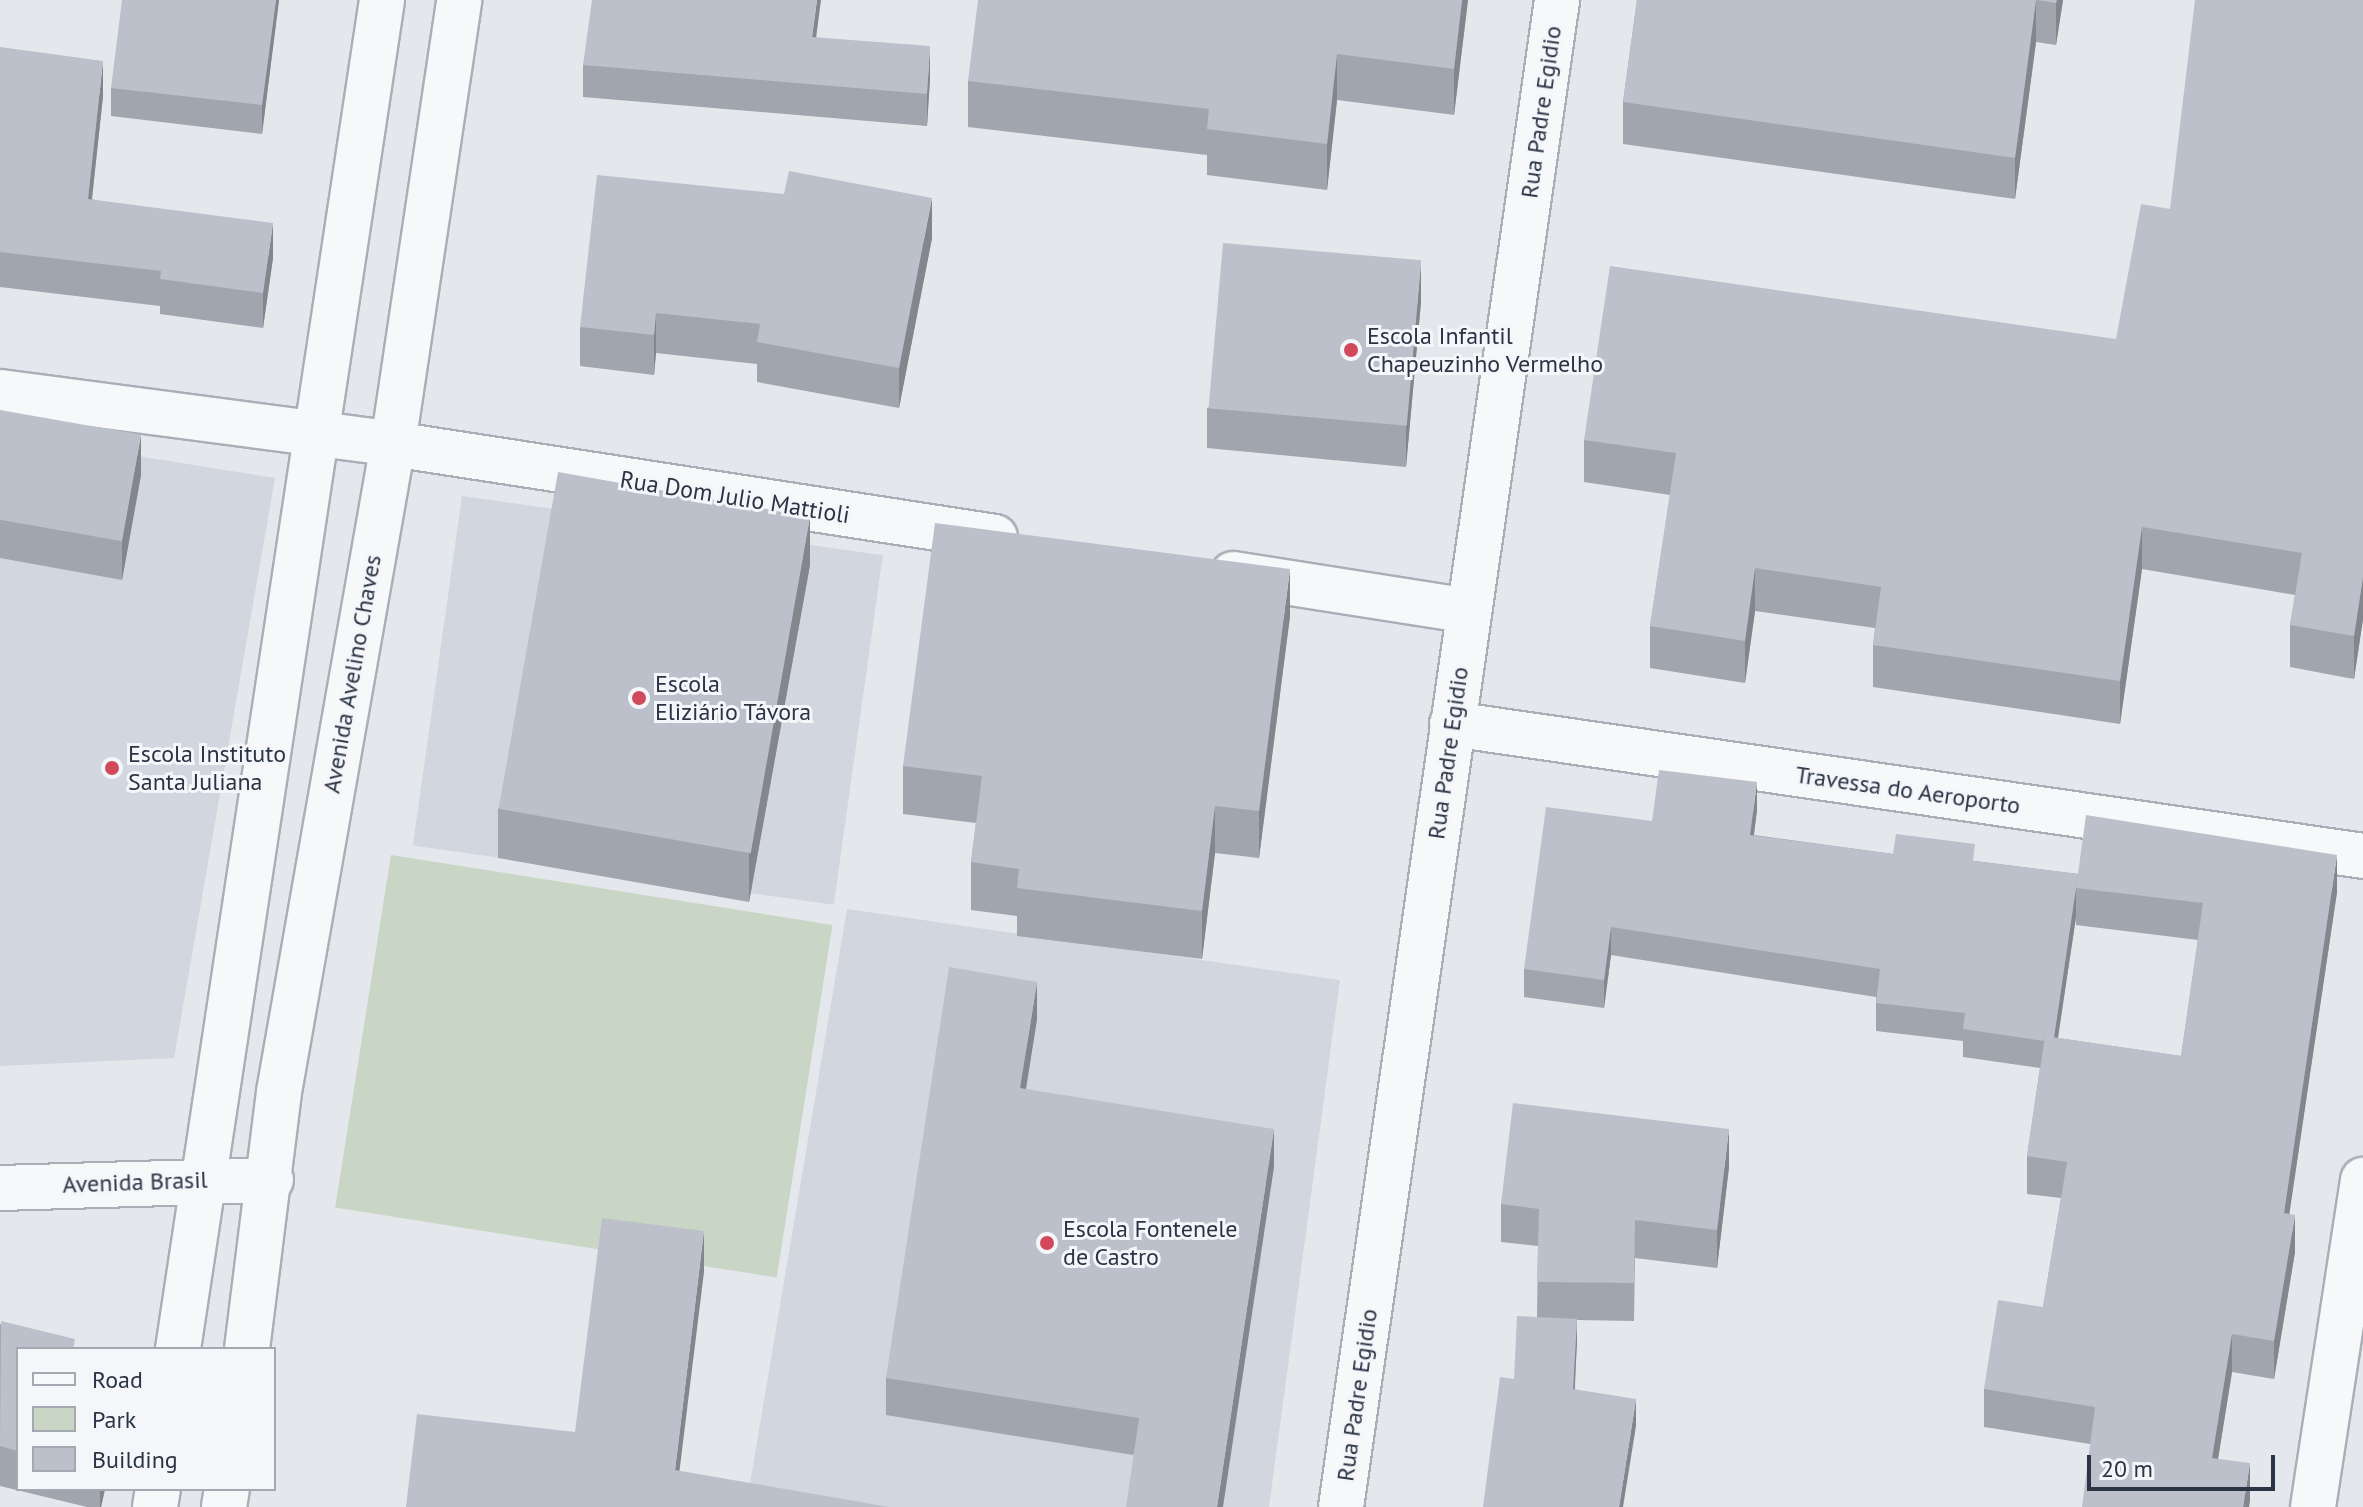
<!DOCTYPE html>
<html>
<head>
<meta charset="utf-8">
<style>
  body { margin:0 }
  #map { position:relative; width:2363px; height:1507px; overflow:hidden; background:#e4e7ec; font-family:"PT Sans",sans-serif }
  div>[style] { position:absolute }
  .built>* { inset:0; background:#d2d6de; transform-origin:0 0 }
  .green>* { inset:0; background:#c9d6c5; transform-origin:0 0 }
  .roads { filter:drop-shadow(2px 0 #a9aeb7) drop-shadow(-2px 0 #a9aeb7) drop-shadow(0 2px #a9aeb7) drop-shadow(0 -2px #a9aeb7) }
  .minor>* { height:44px; margin:-22px; padding:0 22px; transform-origin:22px; border-radius:22px; background:#f7f8fa }
  .wall>* { inset:0; background:#a1a5ae }
  .shaded-wall>* { inset:0; background:#83868d }
  .building>* { inset:0; background:#bbc0ca; transform-origin:0 0 }
  .dots>* { width:22px; height:22px; translate:-50% -50%; box-sizing:border-box; border:4px solid #f4f6f9; border-radius:50% }
  span { translate:-50% -50%; white-space:nowrap; text-align:center; line-height:1.15; -webkit-text-stroke:6px #f4f6f9; paint-order:stroke }
  .street-label { font-size:24px; color:#2b3445 }
  .poi-label { font-size:24px; color:#2b3445 }
  .left { translate:0 -50%; text-align:left }
  .legend { position:absolute; left:16px; top:1347px; width:260px; height:144px; box-sizing:border-box; background:#f4f6f9; border:2px solid #a4a8b1; margin:0; padding:10px 14px; list-style:none; font-size:24px; color:#2b3445 }
  .legend li { display:flex; align-items:center; gap:16px; height:40px }
  .legend b { width:40px; border:2px solid #a4a8b1 }
  .scale { position:absolute; left:2087px; top:1455px; width:188px; height:36px; box-sizing:border-box; border:4px solid #2b3445; border-top:0; padding-left:10px; font-size:24px; line-height:28px; white-space:nowrap; color:#2b3445; -webkit-text-stroke:6px #f4f6f9; paint-order:stroke }
</style>
</head>
<body>
<div id="map">
  <div class="built">
    <i style="clip-path:polygon(0 434px,275px 478px,174px 1058px,0 1066px)"></i>
    <i style="left:462px;top:496px;width:425px;height:353px;rotate:8deg"></i>
    <i style="clip-path:polygon(847px 909px,1340px 980px,1269px 1507px,746px 1507px)"></i>
  </div>
  <div class="green">
    <i style="left:391px;top:855px;width:447px;height:357px;rotate:9deg"></i>
  </div>
  <div class="roads">
    <div class="minor">
      <i style="left:0;top:392px;width:396px;rotate:7.5deg"></i>
      <i style="left:393px;top:444px;width:609px;rotate:8.78deg"></i>
      <i style="left:1233px;top:574px;width:239px;rotate:8.9deg"></i>
      <i style="left:1452px;top:724px;width:921px;rotate:8.24deg"></i>
      <i style="left:0;top:1188px;width:271px;rotate:-1.7deg"></i>
      <i style="left:178px;top:1349px;width:1364px;rotate:-81.4deg"></i>
      <i style="left:247px;top:1349px;width:259px;rotate:-82.9deg"></i>
      <i style="left:279px;top:1092px;width:658px;rotate:-80.02deg"></i>
      <i style="left:393px;top:444px;width:449px;rotate:-81.5deg"></i>
      <i style="left:155px;top:1507px;width:18px;rotate:-81deg"></i>
      <i style="left:224px;top:1507px;width:18px;rotate:-81deg"></i>
      <i style="left:1341px;top:1507px;width:1522px;rotate:-81.84deg"></i>
      <i style="left:2313px;top:1507px;width:331px;rotate:-81.3deg"></i>
    </div>
  </div>
  <div class="wall">
    <i style="clip-path:polygon(279px 0,262px 134px,111px 116px,111px 88px)"></i>
    <i style="clip-path:polygon(1468px 0,1454px 115px,1337px 100px,1327px 190px,1207px 175px,1207px 155px,968px 127px,968px 81px)"></i>
    <i style="clip-path:polygon(1637px 0,2063px 0,2056px 45px,2036px 42px,2015px 199px,1623px 144px,1623px 102px)"></i>
    <i style="clip-path:polygon(2363px 0,2363px 619px,2354px 679px,2290px 667px,2290px 625px,2295px 595px,2142px 569px,2120px 724px,1873px 687px,1873px 645px,1875px 628px,1755px 611px,1745px 683px,1650px 668px,1650px 626px,1670px 495px,1584px 482px,1584px 440px,2116px 339px,2170px 209px)"></i>
    <i style="clip-path:polygon(816px 37px,930px 78px,927px 126px,583px 97px,583px 65px)"></i>
    <i style="clip-path:polygon(0 47px,103px 96px,92px 199px,273px 258px,263px 328px,160px 314px,160px 306px,0 287px)"></i>
    <i style="clip-path:polygon(932px 238px,899px 408px,757px 382px,757px 364px,656px 353px,654px 375px,580px 366px,580px 327px)"></i>
    <i style="clip-path:polygon(1421px 302px,1406px 467px,1207px 448px,1207px 408px)"></i>
    <i style="clip-path:polygon(0 410px,141px 475px,122px 580px,0 558px)"></i>
    <i style="clip-path:polygon(810px 565px,749px 902px,498px 858px,498px 809px)"></i>
    <i style="clip-path:polygon(1290px 616px,1259px 858px,1215px 853px,1202px 959px,1017px 936px,1017px 916px,971px 910px,971px 862px,976px 823px,903px 814px,903px 766px)"></i>
    <i style="clip-path:polygon(evenodd,1757px 810px,1754px 835px,1893px 854px,1975px 861px,2078px 874px,2337px 892px,2289px 1214px,2295px 1252px,2274px 1379px,2232px 1372px,2218px 1459px,2250px 1501px,2090px 1444px,1984px 1427px,1984px 1389px,2043px 1307px,2061px 1198px,2027px 1194px,2027px 1156px,2040px 1068px,1963px 1057px,1963px 1041px,1876px 1031px,1876px 997px,1611px 955px,1604px 1008px,1524px 997px,1524px 969px,1652px 821px,1757px 810px,2076px 917px,2076px 925px,2198px 940px,2181px 1056px,2058px 1038px,2076px 917px)"></i>
    <i style="clip-path:polygon(1037px 1019px,1026px 1089px,1274px 1167px,1133px 1455px,886px 1415px,886px 1378px)"></i>
    <i style="clip-path:polygon(1729px 1167px,1717px 1268px,1635px 1258px,1634px 1321px,1577px 1320px,1575px 1389px,1636px 1426px,1514px 1379px,1537px 1317px,1538px 1246px,1501px 1242px,1501px 1204px)"></i>
    <i style="clip-path:polygon(0 1324px,75px 1349px,18px 1349px,18px 1489px,105px 1489px,101px 1507px,87px 1507px,0 1486px)"></i>
  </div>
  <div class="shaded-wall">
    <i style="clip-path:polygon(276px 0,279px 0,262px 134px,262px 105px)"></i>
    <i style="clip-path:polygon(817px 0,821px 0,812px 69px,812px 37px)"></i>
    <i style="clip-path:polygon(1462px 0,1468px 0,1454px 115px,1454px 69px)"></i>
    <i style="clip-path:polygon(2036px 0,2036px 42px,2015px 199px,2015px 158px)"></i>
    <i style="clip-path:polygon(2057px 0,2063px 0,2056px 45px,2056px 3px)"></i>
    <i style="clip-path:polygon(930px 46px,930px 78px,927px 126px,927px 94px)"></i>
    <i style="clip-path:polygon(1337px 54px,1337px 100px,1327px 190px,1327px 144px)"></i>
    <i style="clip-path:polygon(103px 61px,103px 96px,88px 234px,88px 199px)"></i>
    <i style="clip-path:polygon(932px 198px,932px 238px,899px 408px,899px 368px)"></i>
    <i style="clip-path:polygon(273px 223px,273px 258px,263px 328px,263px 293px)"></i>
    <i style="clip-path:polygon(1421px 262px,1421px 302px,1406px 467px,1406px 427px)"></i>
    <i style="clip-path:polygon(656px 313px,656px 353px,654px 375px,654px 335px)"></i>
    <i style="clip-path:polygon(141px 435px,141px 475px,122px 580px,122px 540px)"></i>
    <i style="clip-path:polygon(810px 516px,810px 565px,749px 902px,749px 853px)"></i>
    <i style="clip-path:polygon(2142px 527px,2142px 569px,2120px 724px,2120px 681px)"></i>
    <i style="clip-path:polygon(1755px 568px,1755px 611px,1745px 683px,1745px 641px)"></i>
    <i style="clip-path:polygon(1290px 569px,1290px 616px,1259px 858px,1259px 811px)"></i>
    <i style="clip-path:polygon(2363px 577px,2363px 619px,2354px 679px,2354px 636px)"></i>
    <i style="clip-path:polygon(1757px 782px,1757px 810px,1750px 863px,1750px 835px)"></i>
    <i style="clip-path:polygon(1215px 806px,1215px 853px,1202px 959px,1202px 911px)"></i>
    <i style="clip-path:polygon(2337px 855px,2337px 892px,2284px 1250px,2284px 1213px)"></i>
    <i style="clip-path:polygon(2076px 888px,2076px 917px,2053px 1070px,2053px 1042px)"></i>
    <i style="clip-path:polygon(1611px 927px,1611px 955px,1604px 1008px,1604px 980px)"></i>
    <i style="clip-path:polygon(1037px 982px,1037px 1019px,1020px 1126px,1020px 1088px)"></i>
    <i style="clip-path:polygon(1274px 1129px,1274px 1167px,1223px 1507px,1217px 1507px)"></i>
    <i style="clip-path:polygon(1729px 1129px,1729px 1167px,1717px 1268px,1717px 1230px)"></i>
    <i style="clip-path:polygon(2295px 1215px,2295px 1252px,2274px 1379px,2274px 1341px)"></i>
    <i style="clip-path:polygon(704px 1231px,704px 1272px,675px 1507px,675px 1470px)"></i>
    <i style="clip-path:polygon(1577px 1319px,1577px 1345px,1573px 1415px,1573px 1389px)"></i>
    <i style="clip-path:polygon(2232px 1334px,2232px 1372px,2212px 1496px,2212px 1458px)"></i>
    <i style="clip-path:polygon(1636px 1399px,1636px 1426px,1623px 1507px,1619px 1507px)"></i>
    <i style="clip-path:polygon(2250px 1463px,2250px 1501px,2249px 1507px,2243px 1507px)"></i>
    <i style="clip-path:polygon(100px 1489px,105px 1489px,101px 1507px,100px 1507px)"></i>
  </div>
  <div class="building">
    <i style="clip-path:polygon(122px 0,276px 0,262px 105px,111px 88px)"></i>
    <i style="clip-path:polygon(592px 0,817px 0,812px 37px,930px 46px,927px 94px,583px 65px)"></i>
    <i style="clip-path:polygon(978px 0,1462px 0,1454px 69px,1337px 54px,1327px 144px,1207px 129px,1209px 109px,968px 81px)"></i>
    <i style="clip-path:polygon(1637px 0,2057px 0,2056px 3px,2036px 0,2015px 158px,1623px 102px)"></i>
    <i style="clip-path:polygon(2195px 0,2363px 0,2363px 577px,2354px 636px,2290px 625px,2302px 553px,2142px 527px,2120px 681px,1873px 645px,1881px 587px,1755px 568px,1745px 641px,1650px 626px,1676px 453px,1584px 440px,1610px 266px,2116px 339px,2141px 204px,2170px 209px)"></i>
    <i style="clip-path:polygon(0 47px,103px 61px,88px 199px,273px 223px,263px 293px,160px 279px,161px 271px,0 252px)"></i>
    <i style="clip-path:polygon(789px 171px,932px 198px,899px 368px,757px 342px,760px 324px,656px 313px,654px 335px,580px 327px,597px 175px,784px 194px)"></i>
    <i style="left:1223px;top:243px;width:199px;height:166px;rotate:5deg"></i>
    <i style="left:0;top:410px;width:143px;height:108px;rotate:10deg"></i>
    <i style="left:558px;top:472px;width:256px;height:342px;rotate:10deg"></i>
    <i style="clip-path:polygon(935px 523px,1290px 569px,1259px 811px,1215px 806px,1202px 911px,1017px 888px,1019px 869px,971px 862px,982px 776px,903px 766px)"></i>
    <i style="clip-path:polygon(1659px 770px,1757px 782px,1750px 835px,1893px 854px,1896px 834px,1975px 844px,1973px 861px,2078px 874px,2054px 1038px,2045px 1036px,2044px 1041px,1963px 1029px,1965px 1013px,1876px 1003px,1880px 969px,1611px 927px,1604px 980px,1524px 969px,1546px 807px,1652px 821px)"></i>
    <i style="clip-path:polygon(2086px 815px,2337px 855px,2284px 1213px,2295px 1215px,2274px 1341px,2232px 1334px,2212px 1458px,2250px 1463px,2243px 1507px,2082px 1507px,2095px 1407px,1984px 1389px,1998px 1300px,2043px 1307px,2067px 1162px,2027px 1156px,2045px 1036px,2181px 1056px,2203px 903px,2076px 888px)"></i>
    <i style="clip-path:polygon(949px 967px,1037px 982px,1020px 1088px,1274px 1129px,1217px 1507px,1126px 1507px,1139px 1418px,886px 1378px)"></i>
    <i style="clip-path:polygon(1513px 1103px,1729px 1129px,1717px 1230px,1635px 1220px,1634px 1283px,1537px 1282px,1539px 1209px,1501px 1204px)"></i>
    <i style="clip-path:polygon(602px 1218px,704px 1231px,675px 1470px,889px 1507px,406px 1507px,417px 1414px,575px 1432px)"></i>
    <i style="clip-path:polygon(1517px 1316px,1577px 1319px,1573px 1389px,1636px 1399px,1619px 1507px,1483px 1507px,1500px 1377px,1514px 1379px)"></i>
    <i style="clip-path:polygon(1px 1321px,75px 1339px,73px 1349px,18px 1349px,18px 1451px,0 1446px)"></i>
  </div>
  <div class="dots">
    <i style="left:1351px;top:350px;background:#d1495b"></i>
    <i style="left:639px;top:698px;background:#d1495b"></i>
    <i style="left:112px;top:768px;background:#d1495b"></i>
    <i style="left:1047px;top:1243px;background:#d1495b"></i>
  </div>
  <div class="street-label">
    <span style="left:1541px;top:112px;rotate:-82deg">Rua Padre Egidio</span>
    <span style="left:735px;top:497px;rotate:9deg">Rua Dom Julio Mattioli</span>
    <span style="left:352px;top:674px;rotate:-80deg">Avenida Avelino Chaves</span>
    <span style="left:1448px;top:753px;rotate:-82deg">Rua Padre Egidio</span>
    <span style="left:1908px;top:790px;rotate:8deg">Travessa do Aeroporto</span>
    <span style="left:135px;top:1182px;rotate:-2deg">Avenida Brasil</span>
    <span style="left:1357px;top:1395px;rotate:-82deg">Rua Padre Egidio</span>
  </div>
  <div class="poi-label">
    <span class="left" style="left:1367px;top:350px">Escola Infantil<br>Chapeuzinho Vermelho</span>
    <span class="left" style="left:655px;top:698px">Escola<br>Eliziário Távora</span>
    <span class="left" style="left:128px;top:768px">Escola Instituto<br>Santa Juliana</span>
    <span class="left" style="left:1063px;top:1243px">Escola Fontenele<br>de Castro</span>
  </div>
  <ul class="legend">
  <li><b style="height:10px;background:#f7f8fa"></b>Road</li>
  <li><b style="height:22px;background:#c9d6c5"></b>Park</li>
  <li><b style="height:22px;background:#bbc0ca"></b>Building</li>
  </ul>
  <div class="scale">20 m</div>
</div>
</body>
</html>
